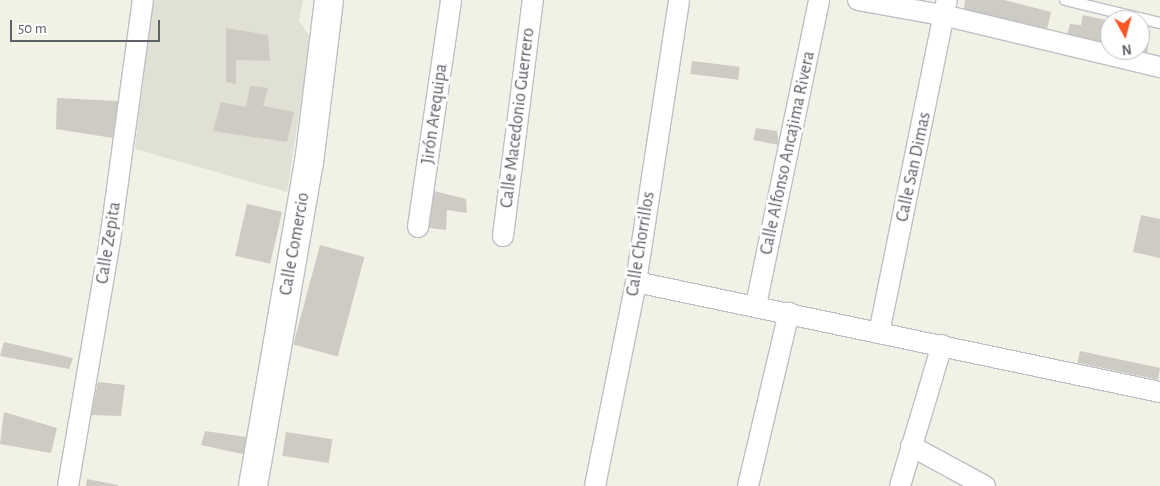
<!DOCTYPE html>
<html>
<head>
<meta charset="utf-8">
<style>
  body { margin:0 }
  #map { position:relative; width:1160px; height:486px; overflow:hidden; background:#f1f1e6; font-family:"Alegreya Sans",sans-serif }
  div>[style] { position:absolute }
  .education>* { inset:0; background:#e1e0d5 }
  .building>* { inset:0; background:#cdcbc3; transform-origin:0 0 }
  .roads { filter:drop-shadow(1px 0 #bebfc6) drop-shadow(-1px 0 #bebfc6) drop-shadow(0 1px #bebfc6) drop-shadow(0 -1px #bebfc6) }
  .lane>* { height:10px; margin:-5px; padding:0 5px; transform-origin:5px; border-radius:5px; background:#fff }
  .street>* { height:20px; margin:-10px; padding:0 10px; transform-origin:10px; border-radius:10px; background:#fff }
  .secondary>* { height:28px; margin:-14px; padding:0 14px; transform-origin:14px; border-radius:14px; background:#fff }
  span { translate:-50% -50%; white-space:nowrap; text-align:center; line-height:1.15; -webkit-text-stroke:5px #fff; paint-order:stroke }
  .street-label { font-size:18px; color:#5d6168 }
  .north { position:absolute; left:1100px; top:10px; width:50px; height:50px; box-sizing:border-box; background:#fff; border:1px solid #bec0c3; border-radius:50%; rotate:173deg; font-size:14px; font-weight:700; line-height:20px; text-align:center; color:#5d6168 }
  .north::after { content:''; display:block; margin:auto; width:18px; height:22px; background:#fc5522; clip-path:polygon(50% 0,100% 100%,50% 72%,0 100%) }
  .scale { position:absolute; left:10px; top:20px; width:150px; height:22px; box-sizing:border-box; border:2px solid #5d6168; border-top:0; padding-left:6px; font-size:15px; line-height:18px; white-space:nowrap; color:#5d6168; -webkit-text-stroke:4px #fff; paint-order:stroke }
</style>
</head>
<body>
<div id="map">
  <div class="education">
    <i style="clip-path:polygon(152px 0,303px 0,299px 21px,311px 38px,287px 192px,135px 149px)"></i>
  </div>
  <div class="building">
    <i style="clip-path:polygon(965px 0,1004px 0,1051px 12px,1047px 29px,964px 9px)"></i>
    <i style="clip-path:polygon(1083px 15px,1110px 21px,1110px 46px,1067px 35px,1070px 24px,1081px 25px)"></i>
    <i style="clip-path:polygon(226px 28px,268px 35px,270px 61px,236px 60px,236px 84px,226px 82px)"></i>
    <i style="clip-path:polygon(1140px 28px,1150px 31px,1147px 55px,1128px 50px,1140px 50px)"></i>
    <i style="left:692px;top:61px;width:48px;height:13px;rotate:7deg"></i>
    <i style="clip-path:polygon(250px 86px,268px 88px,263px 106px,294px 112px,287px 142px,213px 131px,221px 102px,246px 107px)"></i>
    <i style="clip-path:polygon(57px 98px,118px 101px,113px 138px,56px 129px)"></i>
    <i style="clip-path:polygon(756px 128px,777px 131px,779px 145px,753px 140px)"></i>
    <i style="clip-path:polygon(434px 191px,466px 199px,467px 213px,447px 210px,446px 230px,429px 228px)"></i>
    <i style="left:247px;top:204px;width:36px;height:53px;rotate:13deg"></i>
    <i style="clip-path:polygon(1141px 215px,1160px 219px,1160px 258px,1133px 252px)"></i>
    <i style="left:320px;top:245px;width:46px;height:103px;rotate:15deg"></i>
    <i style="clip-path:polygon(4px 342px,73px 358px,69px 369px,0 356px)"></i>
    <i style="left:1080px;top:351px;width:82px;height:12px;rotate:12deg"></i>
    <i style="clip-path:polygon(98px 382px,125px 385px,121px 416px,91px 415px)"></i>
    <i style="clip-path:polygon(4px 412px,57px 428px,51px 453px,0 444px)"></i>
    <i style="clip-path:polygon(205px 431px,246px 437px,247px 455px,201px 445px)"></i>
    <i style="left:286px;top:432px;width:47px;height:24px;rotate:9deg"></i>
    <i style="clip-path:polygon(87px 479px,118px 485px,118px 486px,86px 486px)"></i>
  </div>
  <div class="roads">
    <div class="lane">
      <i style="left:1065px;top:0;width:98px;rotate:13.6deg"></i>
    </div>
    <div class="street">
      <i style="left:858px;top:0;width:90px;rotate:10.2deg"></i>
      <i style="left:947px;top:16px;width:219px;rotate:13.5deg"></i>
      <i style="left:418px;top:227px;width:229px;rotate:-81.7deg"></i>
      <i style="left:503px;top:236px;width:238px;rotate:-82.8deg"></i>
      <i style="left:636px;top:282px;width:535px;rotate:11.86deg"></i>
      <i style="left:756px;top:305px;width:311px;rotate:-78.3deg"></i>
      <i style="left:879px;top:333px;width:340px;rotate:-78.5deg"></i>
      <i style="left:911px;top:446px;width:84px;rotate:28.4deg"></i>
      <i style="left:68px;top:486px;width:250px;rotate:-80.3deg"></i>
      <i style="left:110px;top:240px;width:242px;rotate:-82.2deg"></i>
      <i style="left:595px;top:486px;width:208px;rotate:-78.6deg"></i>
      <i style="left:636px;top:282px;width:285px;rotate:-81.3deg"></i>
      <i style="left:748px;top:486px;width:178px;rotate:-76.7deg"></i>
      <i style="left:900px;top:486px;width:147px;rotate:-73.4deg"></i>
    </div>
    <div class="secondary">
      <i style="left:253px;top:486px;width:328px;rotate:-80.2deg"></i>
      <i style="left:309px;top:163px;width:164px;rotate:-83deg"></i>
    </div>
  </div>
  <div class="street-label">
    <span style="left:435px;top:114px;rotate:-82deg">Jirón Arequipa</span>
    <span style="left:518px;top:118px;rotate:-83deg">Calle Macedonio Guerrero</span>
    <span style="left:788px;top:153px;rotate:-78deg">Calle Alfonso Ancajima Rivera</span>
    <span style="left:914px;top:167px;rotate:-78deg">Calle San Dimas</span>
    <span style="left:109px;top:243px;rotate:-81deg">Calle Zepita</span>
    <span style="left:295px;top:244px;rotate:-80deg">Calle Comercio</span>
    <span style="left:641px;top:244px;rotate:-81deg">Calle Chorrillos</span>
  </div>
  <div class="north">N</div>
  <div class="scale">50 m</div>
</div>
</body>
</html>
